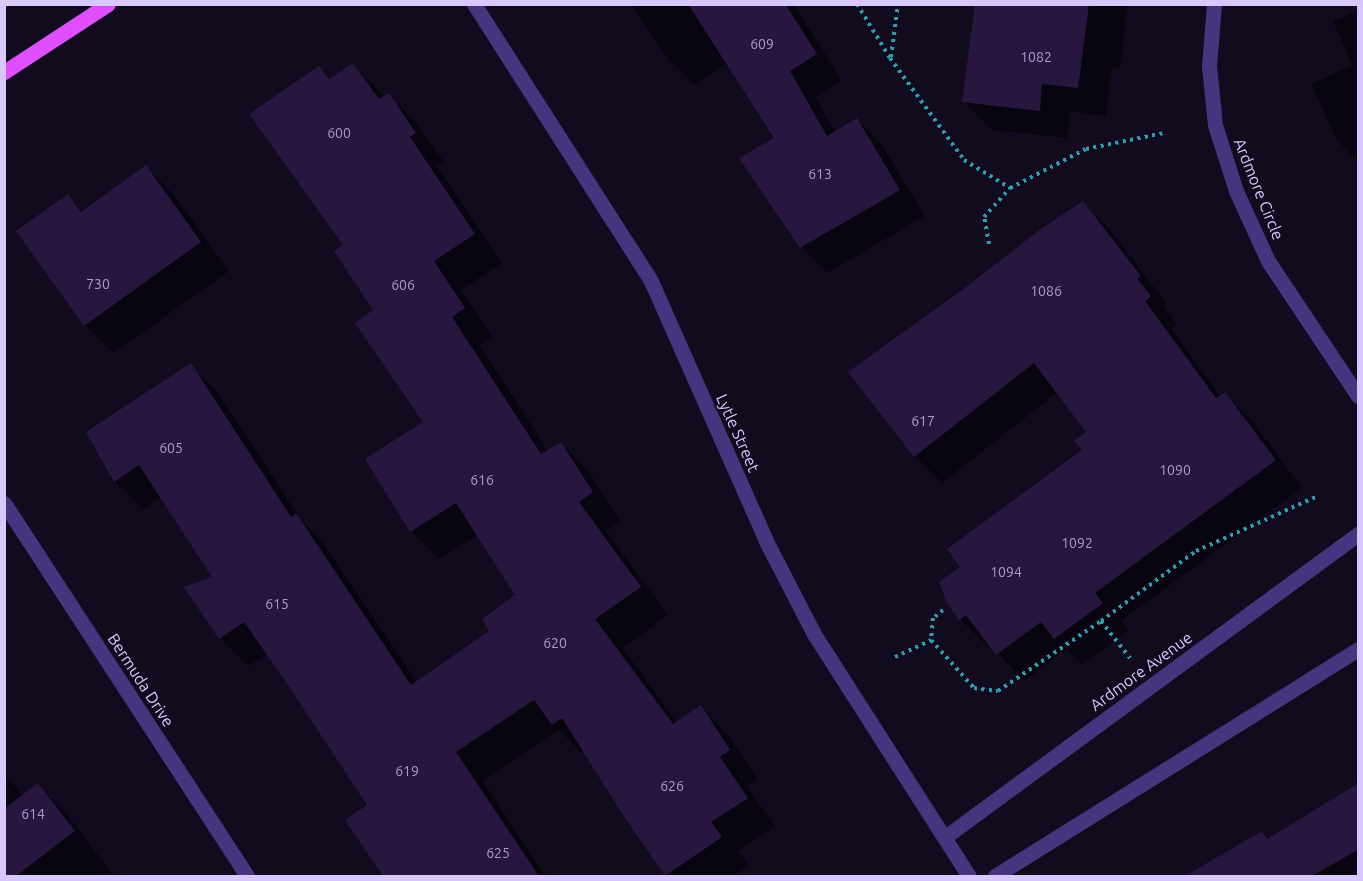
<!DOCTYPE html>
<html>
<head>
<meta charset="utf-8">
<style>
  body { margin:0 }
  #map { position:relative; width:1363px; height:881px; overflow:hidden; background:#120b1e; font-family:Ubuntu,sans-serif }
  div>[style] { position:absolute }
  .shadow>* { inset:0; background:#0007 }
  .building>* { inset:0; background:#27173f }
  .path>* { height:4px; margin-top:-2px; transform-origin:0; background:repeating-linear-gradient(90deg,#2b9fb1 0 3px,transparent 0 7.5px) }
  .minor>* { height:15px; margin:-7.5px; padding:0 7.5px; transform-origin:7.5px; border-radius:7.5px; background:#46357e }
  .major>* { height:15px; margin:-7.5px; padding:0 7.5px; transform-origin:7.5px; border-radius:7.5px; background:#df4fff }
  span { translate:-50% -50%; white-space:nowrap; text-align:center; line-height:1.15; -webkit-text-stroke:4.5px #120b1e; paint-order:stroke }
  .number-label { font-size:14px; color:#ac9ccf }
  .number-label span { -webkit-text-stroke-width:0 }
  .street-label { font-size:16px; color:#d9c8ff }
  .frame { position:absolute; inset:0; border:6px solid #d9c8ff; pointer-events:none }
</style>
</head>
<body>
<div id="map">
  <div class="shadow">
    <i style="clip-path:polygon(631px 4px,793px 4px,842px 80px,815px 97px,836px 133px,857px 120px,883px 146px,925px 216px,827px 273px,801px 247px,741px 158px,776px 138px,727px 63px,694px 85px,668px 59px)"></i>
    <i style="clip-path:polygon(976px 4px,1128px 4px,1120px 69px,1112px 68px,1106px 116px,1070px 111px,1068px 138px,992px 130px,963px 101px)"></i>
    <i style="clip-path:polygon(1358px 11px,1358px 162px,1336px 139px,1311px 84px,1352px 65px,1333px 21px)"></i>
    <i style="clip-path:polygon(353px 65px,385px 97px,388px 95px,417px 123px,444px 162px,437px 166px,502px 263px,461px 290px,492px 337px,480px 345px,548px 451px,561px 443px,589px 472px,621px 521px,606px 531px,668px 615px,623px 648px,677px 723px,700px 707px,729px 736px,758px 779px,747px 786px,775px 826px,739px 851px,749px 866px,734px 876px,668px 876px,584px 750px,581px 752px,559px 730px,483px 781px,546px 876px,389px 876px,376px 863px,369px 805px,267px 654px,249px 666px,220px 638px,214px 577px,162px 497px,143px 510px,115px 481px,88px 432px,190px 365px,219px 394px,301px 520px,324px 543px,417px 682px,491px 632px,517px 595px,478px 535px,440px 559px,411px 531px,425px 422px,345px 245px,319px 68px,331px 79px)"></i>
    <i style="clip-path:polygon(146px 167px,175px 196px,229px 271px,114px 353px,85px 325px,68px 196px,84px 212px)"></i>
    <i style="clip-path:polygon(1083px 203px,1110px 230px,1167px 304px,1163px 306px,1177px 324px,1171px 329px,1221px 397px,1225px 394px,1252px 421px,1302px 488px,1121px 621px,1129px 630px,1082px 665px,1067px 649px,1024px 681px,989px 644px,987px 646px,960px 619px,962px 567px,1084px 450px,1088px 432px,1058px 392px,942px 483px,915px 456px,850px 373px)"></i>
    <i style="clip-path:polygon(4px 772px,23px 796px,38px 785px,66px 813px,114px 876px,4px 876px)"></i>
    <i style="clip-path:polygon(1358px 775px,1358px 876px,1214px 876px,1208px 865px,1262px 833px,1269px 840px,1358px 785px,1354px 778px)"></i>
  </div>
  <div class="building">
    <i style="clip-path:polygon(688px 4px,785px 4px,817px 54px,790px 71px,827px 136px,857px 118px,900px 190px,800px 248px,739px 158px,774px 138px)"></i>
    <i style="clip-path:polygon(975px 4px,1089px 4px,1078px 88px,1042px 84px,1040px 111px,962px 102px)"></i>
    <i style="clip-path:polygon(353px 63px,379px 99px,389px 93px,416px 133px,410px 137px,475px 234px,434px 261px,465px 308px,452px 317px,541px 454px,561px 442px,593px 492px,579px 502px,641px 587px,595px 619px,673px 724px,701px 705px,730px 750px,720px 757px,748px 798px,711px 822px,722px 837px,665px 876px,621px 812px,562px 718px,552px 725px,534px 700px,456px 752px,539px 876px,383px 876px,345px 820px,367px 805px,286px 682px,244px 622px,219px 639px,184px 587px,212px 577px,139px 465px,114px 482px,86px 432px,191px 363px,291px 517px,296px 513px,411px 685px,489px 631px,482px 619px,515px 595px,456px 503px,410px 532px,365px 459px,423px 422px,355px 323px,373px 310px,334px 251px,343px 245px,249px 114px,319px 66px,329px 79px)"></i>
    <i style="clip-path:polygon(146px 165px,201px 242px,84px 326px,16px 231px,68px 194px,81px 212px)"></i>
    <i style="clip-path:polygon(1083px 201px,1141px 276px,1137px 279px,1151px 296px,1145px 301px,1216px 398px,1225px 392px,1276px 460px,1095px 593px,1103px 603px,1054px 639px,1041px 622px,996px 655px,966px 615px,959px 620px,947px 603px,939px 582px,960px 567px,947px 549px,1082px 450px,1074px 441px,1086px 432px,1034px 363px,914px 457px,848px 372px,969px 285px,1038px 231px)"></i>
    <i style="clip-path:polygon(38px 783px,75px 831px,16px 876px,4px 876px,4px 809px)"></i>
    <i style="clip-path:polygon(1359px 783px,1359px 849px,1312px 876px,1185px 876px,1262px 831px,1267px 839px)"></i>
  </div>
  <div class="path">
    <i style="left:857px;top:4px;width:63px;rotate:58.6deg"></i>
    <i style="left:890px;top:58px;width:126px;rotate:54deg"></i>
    <i style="left:964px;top:160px;width:54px;rotate:31.3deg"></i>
    <i style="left:891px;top:57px;width:53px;rotate:-82.5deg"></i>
    <i style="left:989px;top:244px;width:27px;rotate:-100deg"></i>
    <i style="left:984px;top:217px;width:39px;rotate:-48deg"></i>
    <i style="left:1010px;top:188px;width:85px;rotate:-27.2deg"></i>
    <i style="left:1086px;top:149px;width:80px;rotate:-11.6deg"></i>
    <i style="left:943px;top:610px;width:13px;rotate:141deg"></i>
    <i style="left:933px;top:618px;width:22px;rotate:95deg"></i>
    <i style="left:931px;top:640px;width:64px;rotate:48.1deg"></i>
    <i style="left:974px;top:688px;width:24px;rotate:7deg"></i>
    <i style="left:998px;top:691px;width:125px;rotate:-34.2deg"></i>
    <i style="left:1101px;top:621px;width:118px;rotate:-36.4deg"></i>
    <i style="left:1196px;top:551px;width:134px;rotate:-24.3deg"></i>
    <i style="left:1101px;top:621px;width:47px;rotate:51.9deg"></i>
    <i style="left:895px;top:657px;width:40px;rotate:-25deg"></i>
  </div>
  <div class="minor">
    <i style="left:474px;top:4px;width:329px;rotate:57.4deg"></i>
    <i style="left:651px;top:281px;width:284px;rotate:66.1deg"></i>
    <i style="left:766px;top:541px;width:105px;rotate:62.7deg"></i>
    <i style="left:814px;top:634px;width:287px;rotate:57.4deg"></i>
    <i style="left:1214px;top:4px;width:62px;rotate:94.6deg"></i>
    <i style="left:1209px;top:66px;width:59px;rotate:84.2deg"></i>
    <i style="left:1215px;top:125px;width:69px;rotate:72.3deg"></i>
    <i style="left:1236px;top:191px;width:77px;rotate:65.4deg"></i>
    <i style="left:1268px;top:261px;width:162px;rotate:56.3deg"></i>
    <i style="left:4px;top:503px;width:445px;rotate:56.9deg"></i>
    <i style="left:945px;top:837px;width:512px;rotate:-36.27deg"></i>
    <i style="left:995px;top:876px;width:428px;rotate:-32deg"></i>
  </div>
  <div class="major">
    <i style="left:4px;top:72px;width:124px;rotate:-33.2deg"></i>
  </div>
  <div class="number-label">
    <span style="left:762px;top:44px">609</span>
    <span style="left:1036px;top:57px">1082</span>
    <span style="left:339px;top:133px">600</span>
    <span style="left:820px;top:174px">613</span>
    <span style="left:98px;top:284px">730</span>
    <span style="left:403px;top:285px">606</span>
    <span style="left:1046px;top:291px">1086</span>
    <span style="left:923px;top:421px">617</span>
    <span style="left:171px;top:448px">605</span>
    <span style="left:1175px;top:470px">1090</span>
    <span style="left:482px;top:480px">616</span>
    <span style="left:1077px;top:543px">1092</span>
    <span style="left:1006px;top:572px">1094</span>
    <span style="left:277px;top:604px">615</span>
    <span style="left:555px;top:643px">620</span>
    <span style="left:407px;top:771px">619</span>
    <span style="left:672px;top:786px">626</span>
    <span style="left:33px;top:814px">614</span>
    <span style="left:498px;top:853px">625</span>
  </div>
  <div class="street-label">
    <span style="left:1259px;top:189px;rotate:68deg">Ardmore Circle</span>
    <span style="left:738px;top:433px;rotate:66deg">Lytle Street</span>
    <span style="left:1141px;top:671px;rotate:-36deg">Ardmore Avenue</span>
    <span style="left:141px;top:680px;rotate:57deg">Bermuda Drive</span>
  </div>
  <div class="frame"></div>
</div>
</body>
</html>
